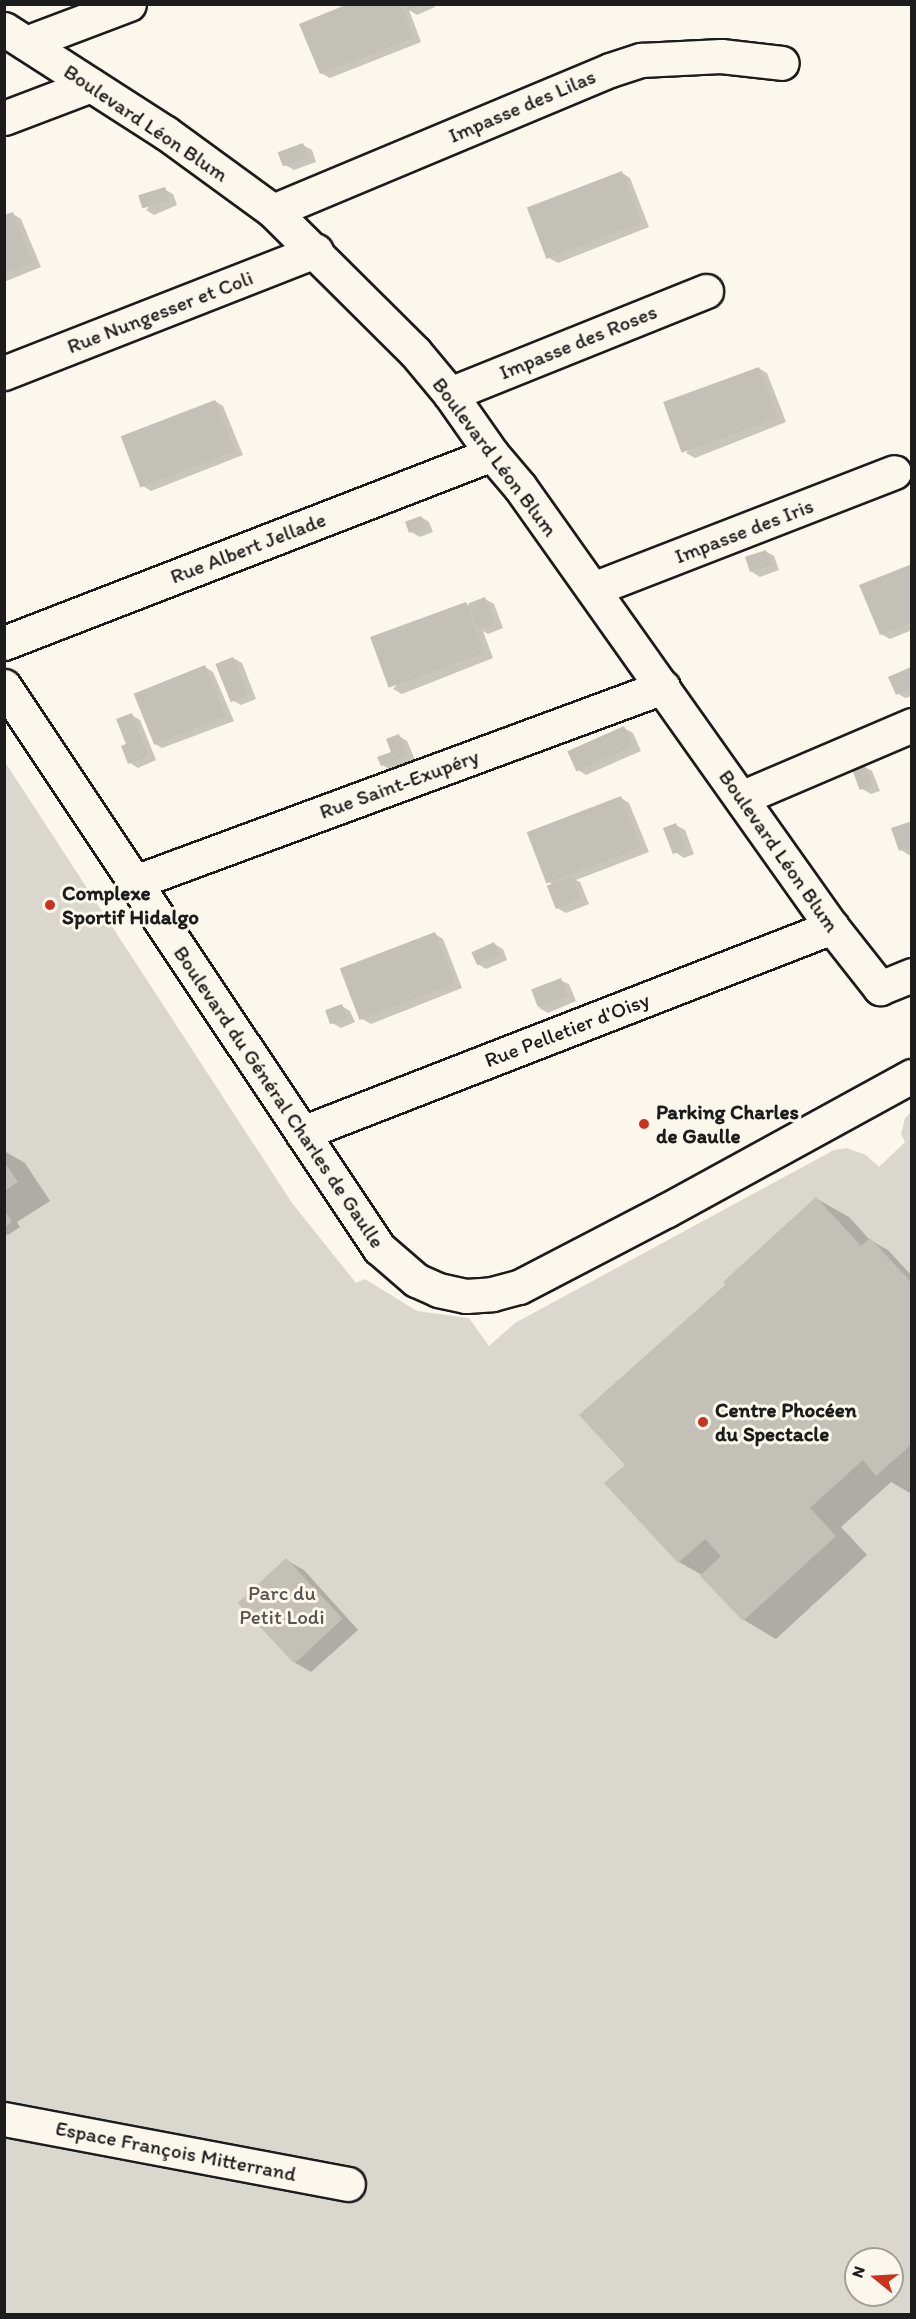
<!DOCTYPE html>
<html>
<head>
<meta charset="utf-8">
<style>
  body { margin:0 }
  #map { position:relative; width:916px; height:2319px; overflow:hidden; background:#fbf7ec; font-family:Itim,sans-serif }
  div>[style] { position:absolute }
  .green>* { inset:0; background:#dad7ce }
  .shadow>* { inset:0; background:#0003 }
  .building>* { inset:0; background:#c3c0b8; transform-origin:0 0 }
  .roads { filter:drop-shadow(2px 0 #1c1c1c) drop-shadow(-2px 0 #1c1c1c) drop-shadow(0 2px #1c1c1c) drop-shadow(0 -2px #1c1c1c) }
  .street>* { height:33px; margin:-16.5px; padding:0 16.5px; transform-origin:16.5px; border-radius:16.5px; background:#fbf7ec }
  .dots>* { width:16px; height:16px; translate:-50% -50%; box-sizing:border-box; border:3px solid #fbf7ec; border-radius:50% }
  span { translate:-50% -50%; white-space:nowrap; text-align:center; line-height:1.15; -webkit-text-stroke:6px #fbf7ec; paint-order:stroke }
  .street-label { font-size:21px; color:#1c1c1c }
  .poi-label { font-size:21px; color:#1c1c1c; font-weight:700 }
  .left { translate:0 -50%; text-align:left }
  .park-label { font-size:21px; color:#555451 }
  .frame { position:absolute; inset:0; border:6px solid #1c1c1c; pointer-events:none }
  .north { position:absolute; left:844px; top:2247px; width:60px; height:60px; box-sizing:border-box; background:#fbf7ec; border:2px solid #a29f99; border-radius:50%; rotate:288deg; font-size:16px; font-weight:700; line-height:24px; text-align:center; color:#1c1c1c }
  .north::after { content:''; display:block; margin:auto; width:21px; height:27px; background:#c8321e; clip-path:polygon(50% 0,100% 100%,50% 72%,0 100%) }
</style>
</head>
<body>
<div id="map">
  <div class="green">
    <i style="clip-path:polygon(evenodd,5px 762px,292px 1203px,356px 1283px,365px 1279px,417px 1311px,469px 1318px,489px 1346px,515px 1323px,834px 1150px,847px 1148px,866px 1155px,879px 1167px,905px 1142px,901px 1134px,905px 1118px,912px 1111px,911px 2314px,5px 2314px,5px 762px,856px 2259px,892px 2259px,892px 2295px,856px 2295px,856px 2259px)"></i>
  </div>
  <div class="shadow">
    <i style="clip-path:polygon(352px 4px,434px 4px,435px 7px,417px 15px,409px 10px,421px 42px,330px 78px,321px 73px)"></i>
    <i style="clip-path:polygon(303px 145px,312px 150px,316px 162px,294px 170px,285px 165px)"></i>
    <i style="clip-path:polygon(622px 173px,630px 178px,649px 227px,558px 263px,549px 258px)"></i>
    <i style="clip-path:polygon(164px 189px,173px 194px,177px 205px,154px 215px,146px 210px)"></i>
    <i style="clip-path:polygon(13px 214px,21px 219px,41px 267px,4px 282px,4px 217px)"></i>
    <i style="clip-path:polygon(758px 368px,767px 373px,786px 422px,695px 458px,686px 453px)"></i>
    <i style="clip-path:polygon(215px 401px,223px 406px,243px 455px,151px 491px,143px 486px)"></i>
    <i style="clip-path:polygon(421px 517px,429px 522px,433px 532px,420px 537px,411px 532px)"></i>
    <i style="clip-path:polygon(765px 551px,774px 556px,779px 570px,760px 577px,752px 572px)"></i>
    <i style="clip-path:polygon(912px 566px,912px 630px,890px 639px,881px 634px)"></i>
    <i style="clip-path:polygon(485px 599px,494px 604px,503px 628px,488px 634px,483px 631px,493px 658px,402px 694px,393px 689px,465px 604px,468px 605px)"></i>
    <i style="clip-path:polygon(233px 658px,242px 663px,256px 699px,241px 705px,232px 700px)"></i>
    <i style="clip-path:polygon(205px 667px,213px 672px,234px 721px,162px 748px,153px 743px)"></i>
    <i style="clip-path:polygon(911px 669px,912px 696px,905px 698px,897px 693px)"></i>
    <i style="clip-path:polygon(132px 715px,140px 720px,156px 760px,138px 768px,130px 763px,128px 745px)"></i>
    <i style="clip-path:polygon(624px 728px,633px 733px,641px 751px,586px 775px,578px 770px)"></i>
    <i style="clip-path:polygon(399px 736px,407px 741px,415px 760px,391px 770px,382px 765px,393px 752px)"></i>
    <i style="clip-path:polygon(863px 766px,872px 771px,880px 791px,871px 794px,862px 789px)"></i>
    <i style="clip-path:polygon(621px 798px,629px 803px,649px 852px,576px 880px,580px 882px,589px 904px,566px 913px,557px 908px,553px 885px,549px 882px)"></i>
    <i style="clip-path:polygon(912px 821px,912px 854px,909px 855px,901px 850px)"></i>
    <i style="clip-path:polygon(676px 825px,685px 830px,694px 854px,684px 858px,675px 852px)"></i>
    <i style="clip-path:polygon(435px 934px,443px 939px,462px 988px,371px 1024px,362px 1019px)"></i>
    <i style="clip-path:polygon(494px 944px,503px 949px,507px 960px,486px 969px,478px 964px)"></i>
    <i style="clip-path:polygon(560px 980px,569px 984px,576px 1001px,548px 1013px,539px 1008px)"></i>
    <i style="clip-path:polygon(342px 1006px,350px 1011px,355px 1022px,341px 1028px,332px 1023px)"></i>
    <i style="clip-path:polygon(4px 1151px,25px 1163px,50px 1201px,17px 1222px,20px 1227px,8px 1235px,4px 1234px)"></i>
    <i style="clip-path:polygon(817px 1199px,849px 1217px,870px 1240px,888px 1250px,912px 1276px,912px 1492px,910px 1493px,891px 1482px,841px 1527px,867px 1555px,776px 1639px,744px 1620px,702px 1575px,679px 1562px,627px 1465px,727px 1285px)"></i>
    <i style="clip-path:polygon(286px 1560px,304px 1570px,358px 1630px,311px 1672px,294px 1662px)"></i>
  </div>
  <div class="building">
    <i style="clip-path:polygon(348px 4px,401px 4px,413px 38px,320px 74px,299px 24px)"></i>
    <i style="clip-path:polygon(405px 5px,421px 5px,407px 11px)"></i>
    <i style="left:303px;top:143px;width:15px;height:27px;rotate:70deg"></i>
    <i style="left:622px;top:171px;width:55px;height:102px;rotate:69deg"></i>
    <i style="left:165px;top:187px;width:14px;height:28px;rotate:73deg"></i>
    <i style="clip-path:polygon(13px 212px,33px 263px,4px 274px,4px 215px)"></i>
    <i style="left:759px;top:367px;width:54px;height:102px;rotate:70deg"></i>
    <i style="left:215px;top:400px;width:55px;height:101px;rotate:69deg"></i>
    <i style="left:421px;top:516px;width:12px;height:17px;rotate:70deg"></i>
    <i style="left:766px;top:550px;width:16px;height:22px;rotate:72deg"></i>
    <i style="clip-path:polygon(912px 564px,912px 622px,880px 635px,859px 585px)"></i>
    <i style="left:485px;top:597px;width:28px;height:18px;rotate:69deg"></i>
    <i style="left:466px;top:602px;width:54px;height:102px;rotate:70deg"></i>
    <i style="left:233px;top:657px;width:41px;height:19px;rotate:68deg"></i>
    <i style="left:205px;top:665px;width:55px;height:77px;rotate:68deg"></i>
    <i style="clip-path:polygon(911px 667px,912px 688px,896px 695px,888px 677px)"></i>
    <i style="clip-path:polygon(132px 713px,148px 756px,128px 764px,121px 746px,126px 744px,116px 719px)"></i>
    <i style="left:624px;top:726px;width:22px;height:62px;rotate:66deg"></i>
    <i style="clip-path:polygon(399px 734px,407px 755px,381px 766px,377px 757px,391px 752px,386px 739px)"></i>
    <i style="left:864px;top:764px;width:23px;height:13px;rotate:70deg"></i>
    <i style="left:621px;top:796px;width:55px;height:101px;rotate:69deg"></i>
    <i style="clip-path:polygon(912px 821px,912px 846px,899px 851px,891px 828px)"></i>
    <i style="left:676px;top:823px;width:28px;height:14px;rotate:69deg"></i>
    <i style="left:572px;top:876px;width:25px;height:27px;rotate:69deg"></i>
    <i style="left:435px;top:932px;width:55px;height:102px;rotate:69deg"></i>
    <i style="left:494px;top:942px;width:14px;height:25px;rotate:65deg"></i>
    <i style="left:561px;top:978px;width:19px;height:32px;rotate:69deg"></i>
    <i style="left:342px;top:1004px;width:15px;height:18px;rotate:70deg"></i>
    <i style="clip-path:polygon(4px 1161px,18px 1182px,4px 1191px)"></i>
    <i style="clip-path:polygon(816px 1197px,861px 1246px,870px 1238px,912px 1283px,912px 1444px,876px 1476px,863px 1460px,810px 1508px,836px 1536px,743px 1621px,700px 1576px,721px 1556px,705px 1539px,678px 1563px,604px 1483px,625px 1465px,579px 1415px,725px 1285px,723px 1282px)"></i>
    <i style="clip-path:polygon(4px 1210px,12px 1222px,4px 1227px)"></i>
    <i style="left:286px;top:1558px;width:83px;height:66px;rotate:47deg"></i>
  </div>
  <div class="roads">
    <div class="street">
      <i style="left:4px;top:29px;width:193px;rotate:32.7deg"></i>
      <i style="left:166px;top:133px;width:132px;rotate:36.1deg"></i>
      <i style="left:273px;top:211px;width:200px;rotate:44.8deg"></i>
      <i style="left:415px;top:352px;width:55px;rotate:50.2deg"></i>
      <i style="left:450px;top:394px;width:73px;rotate:55deg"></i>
      <i style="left:492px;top:454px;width:43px;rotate:49.7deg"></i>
      <i style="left:520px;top:487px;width:539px;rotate:54.66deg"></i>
      <i style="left:832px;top:927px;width:78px;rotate:51.8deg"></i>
      <i style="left:880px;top:988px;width:35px;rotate:-22deg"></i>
      <i style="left:26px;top:43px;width:110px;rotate:-20.7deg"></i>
      <i style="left:4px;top:118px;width:93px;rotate:-20.8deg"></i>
      <i style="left:273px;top:211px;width:365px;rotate:-22.7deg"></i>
      <i style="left:610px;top:70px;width:33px;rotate:-18deg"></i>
      <i style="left:641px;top:60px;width:80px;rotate:-2.9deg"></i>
      <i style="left:721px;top:56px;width:61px;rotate:6.5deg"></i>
      <i style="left:4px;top:373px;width:335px;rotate:-21.4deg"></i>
      <i style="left:450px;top:394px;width:276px;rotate:-21.9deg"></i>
      <i style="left:593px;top:589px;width:323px;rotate:-21.2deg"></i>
      <i style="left:4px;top:643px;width:523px;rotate:-21.17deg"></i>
      <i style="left:4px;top:686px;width:676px;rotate:56.29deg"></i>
      <i style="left:379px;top:1248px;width:49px;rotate:40.9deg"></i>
      <i style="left:416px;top:1280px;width:24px;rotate:24deg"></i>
      <i style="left:438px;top:1290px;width:29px;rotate:12deg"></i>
      <i style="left:466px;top:1296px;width:26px;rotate:-4deg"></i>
      <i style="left:492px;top:1294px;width:28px;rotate:-15deg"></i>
      <i style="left:519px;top:1287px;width:167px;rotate:-27.5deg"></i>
      <i style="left:667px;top:1210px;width:279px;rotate:-28.7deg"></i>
      <i style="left:741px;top:798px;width:186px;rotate:-23.1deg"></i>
      <i style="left:135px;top:882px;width:563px;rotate:-20.27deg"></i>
      <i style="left:302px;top:1133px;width:569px;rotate:-21.24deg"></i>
      <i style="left:4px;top:2119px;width:350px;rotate:10.7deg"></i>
    </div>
  </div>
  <div class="dots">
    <i style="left:50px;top:905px;background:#c8321e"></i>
    <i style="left:644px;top:1124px;background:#c8321e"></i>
    <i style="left:703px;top:1422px;background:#c8321e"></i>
  </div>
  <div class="street-label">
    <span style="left:522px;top:106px;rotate:-23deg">Impasse des Lilas</span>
    <span style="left:146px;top:123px;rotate:34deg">Boulevard Léon Blum</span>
    <span style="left:160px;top:312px;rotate:-21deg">Rue Nungesser et Coli</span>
    <span style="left:578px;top:342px;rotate:-22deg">Impasse des Roses</span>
    <span style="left:495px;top:457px;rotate:53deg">Boulevard Léon Blum</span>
    <span style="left:744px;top:531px;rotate:-21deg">Impasse des Iris</span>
    <span style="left:248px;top:548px;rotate:-21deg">Rue Albert Jellade</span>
    <span style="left:399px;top:784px;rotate:-20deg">Rue Saint-Exupéry</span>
    <span style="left:779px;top:851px;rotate:55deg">Boulevard Léon Blum</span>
    <span style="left:567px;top:1030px;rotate:-21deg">Rue Pelletier d'Oisy</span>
    <span style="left:279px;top:1097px;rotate:56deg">Boulevard du Général Charles de Gaulle</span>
    <span style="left:176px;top:2151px;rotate:11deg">Espace François Mitterrand</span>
  </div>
  <div class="poi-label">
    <span class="left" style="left:62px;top:905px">Complexe<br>Sportif Hidalgo</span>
    <span class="left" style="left:656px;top:1124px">Parking Charles<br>de Gaulle</span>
    <span class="left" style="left:715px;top:1422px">Centre Phocéen<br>du Spectacle</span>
  </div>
  <div class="park-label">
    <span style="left:282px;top:1605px">Parc du<br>Petit Lodi</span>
  </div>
  <div class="frame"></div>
  <div class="north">N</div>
</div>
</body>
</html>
